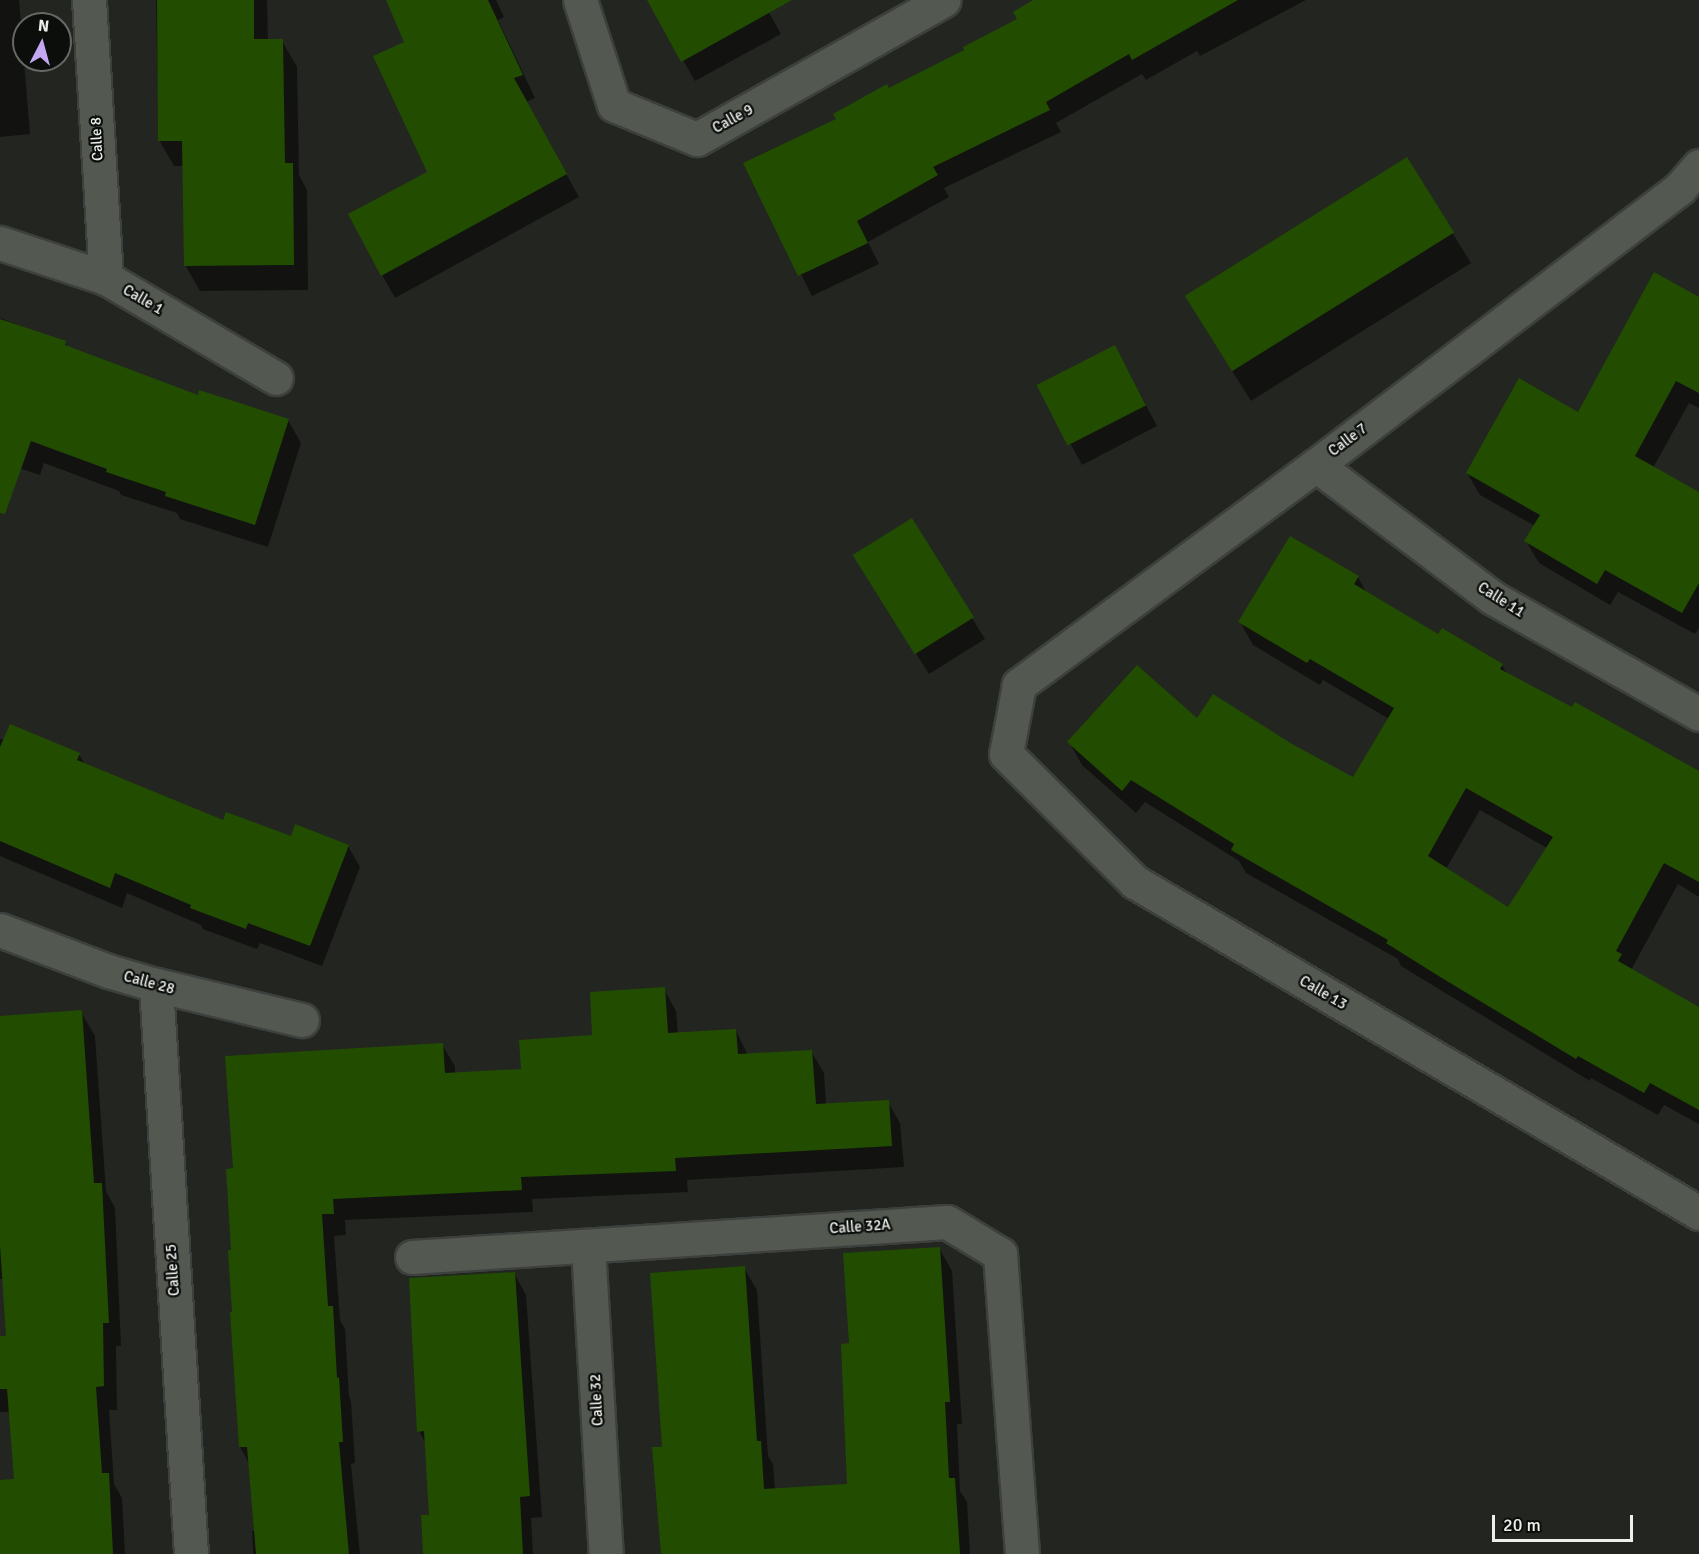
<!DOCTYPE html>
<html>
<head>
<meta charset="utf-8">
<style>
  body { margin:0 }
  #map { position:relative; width:1699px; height:1554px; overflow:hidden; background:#222520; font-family:Signika,sans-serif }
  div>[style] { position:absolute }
  .shadow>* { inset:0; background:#0007 }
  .building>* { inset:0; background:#224d00; transform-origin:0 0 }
  .roads { filter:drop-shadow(2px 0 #3d403c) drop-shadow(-2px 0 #3d403c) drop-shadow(0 2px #3d403c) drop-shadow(0 -2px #3d403c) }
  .minor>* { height:33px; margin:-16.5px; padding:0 16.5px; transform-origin:16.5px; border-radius:16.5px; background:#535851 }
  span { translate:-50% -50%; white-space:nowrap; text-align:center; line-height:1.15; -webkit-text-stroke:4.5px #0c0e0b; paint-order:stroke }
  .street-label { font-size:15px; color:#edefec }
  .north { position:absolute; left:12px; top:12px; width:60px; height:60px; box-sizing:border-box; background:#0c0e0b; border:2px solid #666865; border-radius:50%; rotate:6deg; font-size:16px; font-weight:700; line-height:24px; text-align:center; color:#edefec }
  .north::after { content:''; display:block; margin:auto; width:21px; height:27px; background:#c3a7f2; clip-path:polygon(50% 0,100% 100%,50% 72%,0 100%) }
  .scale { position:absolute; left:1492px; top:1515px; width:141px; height:27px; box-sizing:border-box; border:3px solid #edefec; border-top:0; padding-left:8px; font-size:18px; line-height:21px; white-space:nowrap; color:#edefec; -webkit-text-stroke:4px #0c0e0b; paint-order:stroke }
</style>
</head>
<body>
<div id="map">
  <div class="shadow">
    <i style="clip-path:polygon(0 0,19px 0,30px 134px,0 137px)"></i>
    <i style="clip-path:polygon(156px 0,267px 0,268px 41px,282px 41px,297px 67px,299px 175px,307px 190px,308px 290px,200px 291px,185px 265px,184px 166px,174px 166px,159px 140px)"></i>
    <i style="clip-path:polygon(387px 0,496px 0,504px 17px,498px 20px,535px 98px,526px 102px,579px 197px,395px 298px,382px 275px,429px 173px,406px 43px)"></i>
    <i style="clip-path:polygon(649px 0,762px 0,781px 34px,695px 81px)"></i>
    <i style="clip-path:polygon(1037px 0,1306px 0,1200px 56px,1197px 51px,1146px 80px,1142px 74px,1056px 123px,1061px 132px,944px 188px,949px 197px,868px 242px,879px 264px,812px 296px,745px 164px,838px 120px,1019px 20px)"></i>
    <i style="clip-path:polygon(1407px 159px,1471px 263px,1251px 401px,1205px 328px)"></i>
    <i style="clip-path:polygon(1699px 298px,1699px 408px,1689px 403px,1653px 468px,1699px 494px,1699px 628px,1695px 634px,1618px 592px,1610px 605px,1539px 563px,1526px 541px,1535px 526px,1480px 495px,1467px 473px,1579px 414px)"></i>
    <i style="clip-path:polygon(0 318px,65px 343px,68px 348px,198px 397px,288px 420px,301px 443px,268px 547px,180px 519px,177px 513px,121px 495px,119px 491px,44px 463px,40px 475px,0 462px)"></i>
    <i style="clip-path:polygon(1126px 368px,1157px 426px,1082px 465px,1040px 387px)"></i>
    <i style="clip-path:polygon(911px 520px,985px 639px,929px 674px,867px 576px)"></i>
    <i style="clip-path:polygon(evenodd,1358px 577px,1367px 594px,1439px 637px,1502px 665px,1507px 674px,1699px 773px,1699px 897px,1678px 884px,1631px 970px,1699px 1008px,1699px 1124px,1664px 1105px,1658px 1115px,1591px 1078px,1590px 1081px,1401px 966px,1398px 959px,1246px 873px,1239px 861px,1145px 802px,1136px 813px,1082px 765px,1069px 742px,1198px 721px,1291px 745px,1353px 779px,1389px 719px,1323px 680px,1320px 685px,1253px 645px,1240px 622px,1358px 577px,1480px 810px,1547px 848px,1509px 909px,1446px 869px,1480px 810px)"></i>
    <i style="clip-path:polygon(0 739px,79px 754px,85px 765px,224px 822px,292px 838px,348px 846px,360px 867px,322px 966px,260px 943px,257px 949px,203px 929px,201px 925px,127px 893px,122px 908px,0 856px)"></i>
    <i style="clip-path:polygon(664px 989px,676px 1011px,678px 1034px,736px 1031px,748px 1055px,811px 1051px,824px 1073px,826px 1105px,888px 1102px,900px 1123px,904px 1167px,687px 1180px,688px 1192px,532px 1199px,533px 1212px,345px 1220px,346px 1235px,334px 1236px,340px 1320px,345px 1329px,349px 1396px,351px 1401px,355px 1463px,351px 1464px,360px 1554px,253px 1554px,252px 1531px,255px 1531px,249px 1463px,240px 1447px,234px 1313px,234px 1170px,442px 1045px,455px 1066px,455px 1074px,522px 1070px,594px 1036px)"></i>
    <i style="clip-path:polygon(81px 1012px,95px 1036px,106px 1191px,115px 1208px,121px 1346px,116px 1346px,117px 1410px,109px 1410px,114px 1484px,122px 1498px,125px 1554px,0 1554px,0 1482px,15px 1481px,11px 1412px,0 1412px,0 1337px,8px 1337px,4px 1279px,0 1279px,0 1017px)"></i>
    <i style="clip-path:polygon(939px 1248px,952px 1271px,962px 1424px,957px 1424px,960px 1491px,967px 1502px,970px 1554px,663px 1554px,663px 1448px,744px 1268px,757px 1290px,768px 1456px,773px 1464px,775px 1490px,849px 1486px,851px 1344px)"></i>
    <i style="clip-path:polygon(514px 1273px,526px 1295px,542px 1517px,531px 1518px,533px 1554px,425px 1554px,431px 1516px,426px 1444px,419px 1431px)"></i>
  </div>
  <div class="building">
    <i style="clip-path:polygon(157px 0,254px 0,254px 39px,283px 39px,285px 163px,293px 163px,294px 265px,184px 266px,182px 141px,158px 141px)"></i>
    <i style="clip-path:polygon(386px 0,488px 0,523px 75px,514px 78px,567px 174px,381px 276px,348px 214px,427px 172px,373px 56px,404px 42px)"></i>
    <i style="clip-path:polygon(647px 0,792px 0,681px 62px)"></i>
    <i style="clip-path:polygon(1033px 0,1238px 0,1132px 60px,1129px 54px,1046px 102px,1050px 110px,933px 167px,938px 175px,857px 221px,868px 243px,798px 276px,743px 163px,836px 119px,833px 114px,887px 84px,889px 88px,964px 50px,963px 47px,1017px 19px,1013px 12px)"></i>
    <i style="left:1407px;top:157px;width:89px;height:262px;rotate:58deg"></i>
    <i style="clip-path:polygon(1654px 272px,1699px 297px,1699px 393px,1676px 381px,1635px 456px,1699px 492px,1699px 583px,1682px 613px,1605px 570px,1597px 584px,1524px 541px,1540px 515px,1466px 473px,1519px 378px,1578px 412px)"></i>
    <i style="clip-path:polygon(0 319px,66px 341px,65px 345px,198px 395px,199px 390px,289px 419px,255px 525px,165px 496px,166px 492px,106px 472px,107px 469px,31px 441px,5px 514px,0 513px)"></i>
    <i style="left:1115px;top:345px;width:68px;height:88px;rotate:63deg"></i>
    <i style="left:912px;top:518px;width:117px;height:70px;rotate:58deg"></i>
    <i style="clip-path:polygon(evenodd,1290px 536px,1359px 576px,1354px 584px,1438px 634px,1442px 628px,1503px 664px,1500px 669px,1572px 707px,1575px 702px,1699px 771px,1699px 882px,1664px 863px,1616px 951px,1622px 954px,1618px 961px,1699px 1007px,1699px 1110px,1650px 1083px,1644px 1093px,1578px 1056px,1576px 1059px,1437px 975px,1386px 943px,1388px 940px,1231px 850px,1234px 844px,1131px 780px,1122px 791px,1067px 742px,1137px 665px,1197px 718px,1213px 694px,1292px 744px,1353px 777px,1394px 708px,1310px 659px,1307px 663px,1238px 622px,1290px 536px,1466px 788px,1553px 837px,1508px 907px,1428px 856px,1466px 788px)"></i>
    <i style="clip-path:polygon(10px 724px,80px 753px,77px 760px,223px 820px,226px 812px,291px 836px,295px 824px,349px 845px,310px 946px,248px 923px,246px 929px,190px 908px,191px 905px,115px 873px,110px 888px,0 841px,0 747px)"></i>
    <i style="clip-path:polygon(665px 987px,668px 1033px,736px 1029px,738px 1054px,812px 1050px,816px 1104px,889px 1100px,892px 1146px,675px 1158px,676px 1171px,521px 1177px,522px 1190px,333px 1199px,334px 1214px,322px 1214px,328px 1306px,333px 1306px,337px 1378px,339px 1377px,343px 1442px,339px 1442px,349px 1554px,256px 1554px,247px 1447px,239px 1447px,230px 1312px,232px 1312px,228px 1250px,231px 1250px,226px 1169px,233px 1168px,225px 1056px,443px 1043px,445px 1073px,521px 1069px,519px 1040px,592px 1035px,590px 992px)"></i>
    <i style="clip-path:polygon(82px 1010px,94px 1183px,102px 1183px,109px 1323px,103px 1323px,104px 1386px,96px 1387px,102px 1473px,109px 1473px,113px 1554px,0 1554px,0 1480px,14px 1479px,7px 1389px,0 1389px,0 1336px,6px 1336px,0 1245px,0 1016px)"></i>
    <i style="clip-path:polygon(940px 1247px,950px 1402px,945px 1402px,949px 1478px,955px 1478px,960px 1554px,661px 1554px,652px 1447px,662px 1447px,650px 1273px,745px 1266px,757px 1441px,761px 1441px,764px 1489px,847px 1484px,841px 1344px,849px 1343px,843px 1253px)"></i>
    <i style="clip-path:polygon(515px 1272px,530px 1496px,520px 1497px,523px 1554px,423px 1554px,421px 1515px,429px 1515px,424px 1431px,417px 1432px,409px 1278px)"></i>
  </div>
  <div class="roads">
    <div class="minor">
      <i style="left:89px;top:0;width:279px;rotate:86.5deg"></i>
      <i style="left:580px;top:0;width:110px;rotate:72.1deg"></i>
      <i style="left:614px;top:105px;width:90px;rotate:22.3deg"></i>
      <i style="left:697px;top:139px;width:283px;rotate:-29.4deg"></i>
      <i style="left:1699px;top:166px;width:29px;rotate:131deg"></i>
      <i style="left:1680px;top:188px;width:457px;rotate:142.7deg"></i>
      <i style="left:1316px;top:465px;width:370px;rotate:143.5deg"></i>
      <i style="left:1019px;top:685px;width:70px;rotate:100.7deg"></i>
      <i style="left:1006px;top:754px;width:182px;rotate:44.8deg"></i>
      <i style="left:1135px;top:882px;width:654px;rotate:30.41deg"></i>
      <i style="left:0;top:243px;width:112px;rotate:18.3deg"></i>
      <i style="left:106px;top:278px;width:197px;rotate:30.5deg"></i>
      <i style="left:1316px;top:465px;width:221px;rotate:36.9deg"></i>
      <i style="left:1493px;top:598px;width:236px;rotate:29.4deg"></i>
      <i style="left:0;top:930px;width:116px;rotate:20.8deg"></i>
      <i style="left:108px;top:971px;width:50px;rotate:16.3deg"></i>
      <i style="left:156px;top:985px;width:150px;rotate:13.5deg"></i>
      <i style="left:156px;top:985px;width:570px;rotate:86.48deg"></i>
      <i style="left:588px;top:1246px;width:309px;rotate:86.7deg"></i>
      <i style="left:412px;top:1257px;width:536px;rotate:-3.74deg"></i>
      <i style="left:947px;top:1222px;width:62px;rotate:31.1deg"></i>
      <i style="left:1000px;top:1254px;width:301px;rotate:85.8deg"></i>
    </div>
  </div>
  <div class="street-label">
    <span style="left:733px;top:119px;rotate:-29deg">Calle 9</span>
    <span style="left:97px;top:139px;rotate:-93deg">Calle 8</span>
    <span style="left:143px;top:300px;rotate:30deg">Calle 1</span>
    <span style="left:1348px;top:440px;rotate:-37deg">Calle 7</span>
    <span style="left:1501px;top:600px;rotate:32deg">Calle 11</span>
    <span style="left:149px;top:983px;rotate:15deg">Calle 28</span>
    <span style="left:1323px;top:993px;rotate:30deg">Calle 13</span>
    <span style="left:860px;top:1227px;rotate:-4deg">Calle 32A</span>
    <span style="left:173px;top:1270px;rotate:-94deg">Calle 25</span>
    <span style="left:597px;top:1400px;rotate:-93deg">Calle 32</span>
  </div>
  <div class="north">N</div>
  <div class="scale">20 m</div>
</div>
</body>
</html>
